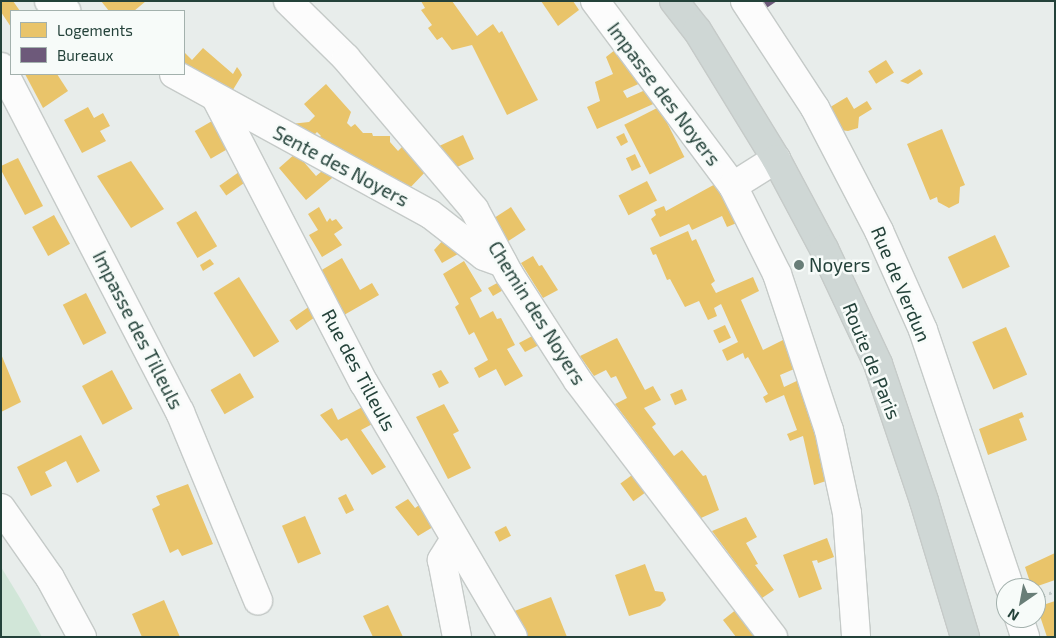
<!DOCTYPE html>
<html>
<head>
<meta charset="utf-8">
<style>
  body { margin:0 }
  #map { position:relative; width:1056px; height:638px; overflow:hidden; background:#e8edeb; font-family:"Exo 2",sans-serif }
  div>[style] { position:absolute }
  .green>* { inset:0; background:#d1e6d8 }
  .homes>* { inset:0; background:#e9c46a; transform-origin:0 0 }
  .offices>* { inset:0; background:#6d597a }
  .path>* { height:3px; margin-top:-1.5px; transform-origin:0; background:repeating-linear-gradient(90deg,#c3ccca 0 2.5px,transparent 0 6.5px) }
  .roads { filter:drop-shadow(1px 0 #c5cac8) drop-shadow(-1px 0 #c5cac8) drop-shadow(0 1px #c5cac8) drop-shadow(0 -1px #c5cac8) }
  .minor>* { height:28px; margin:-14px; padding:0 14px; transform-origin:14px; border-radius:14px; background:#fcfcfc }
  .tertiary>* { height:28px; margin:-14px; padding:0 14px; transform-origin:14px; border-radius:14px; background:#fcfcfc }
  .primary>* { height:28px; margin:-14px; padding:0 14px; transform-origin:14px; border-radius:14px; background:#cfd7d5 }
  .dots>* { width:14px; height:14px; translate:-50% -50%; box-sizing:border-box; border:2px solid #f7fbf9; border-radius:50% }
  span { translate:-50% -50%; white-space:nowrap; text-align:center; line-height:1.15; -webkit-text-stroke:5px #f7fbf9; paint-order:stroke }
  .street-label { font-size:19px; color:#24423a }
  .poi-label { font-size:19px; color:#24423a }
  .left { translate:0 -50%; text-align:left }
  .frame { position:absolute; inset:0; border:2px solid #24423a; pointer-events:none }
  .legend { position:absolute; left:10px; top:10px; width:175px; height:65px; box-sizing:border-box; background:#f7fbf9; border:1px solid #a3b1ad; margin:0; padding:6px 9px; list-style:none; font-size:15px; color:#24423a }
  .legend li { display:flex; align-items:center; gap:10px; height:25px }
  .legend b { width:25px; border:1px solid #a3b1ad }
  .north { position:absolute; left:996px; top:578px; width:50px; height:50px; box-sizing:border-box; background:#f7fbf9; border:1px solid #a3b1ad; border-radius:50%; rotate:213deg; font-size:14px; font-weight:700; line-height:20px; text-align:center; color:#24423a }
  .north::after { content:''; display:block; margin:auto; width:18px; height:22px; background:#697e78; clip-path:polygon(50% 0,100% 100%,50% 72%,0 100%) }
</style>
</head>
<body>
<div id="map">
  <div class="green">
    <i style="clip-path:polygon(1px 567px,20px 598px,42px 637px,1px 637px)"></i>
  </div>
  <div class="homes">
    <i style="clip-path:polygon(1px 1px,13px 1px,20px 11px,11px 11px,11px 27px,1px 12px)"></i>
    <i style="clip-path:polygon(101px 1px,146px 1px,134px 11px,109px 11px)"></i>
    <i style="clip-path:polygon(421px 1px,452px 1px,477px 36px,493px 24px,499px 33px,502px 31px,538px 100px,507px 115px,472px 45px,452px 50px,442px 37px,437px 40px,428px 28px,432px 25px,421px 10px,425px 8px)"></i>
    <i style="clip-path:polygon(541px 1px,573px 1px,579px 10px,558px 26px)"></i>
    <i style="clip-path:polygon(620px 46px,645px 81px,623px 91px,627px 98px,650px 88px,660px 101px,597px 129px,587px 107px,600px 101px,595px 82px,613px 74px,606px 57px)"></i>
    <i style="clip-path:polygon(203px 48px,233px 74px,237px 67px,240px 71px,242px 75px,231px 93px,184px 70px,184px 52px,192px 60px)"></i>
    <i style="left:886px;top:60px;width:15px;height:21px;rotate:58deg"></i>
    <i style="clip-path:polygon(920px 69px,923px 74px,908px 84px,900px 81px)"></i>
    <i style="clip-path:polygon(25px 74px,57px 74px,68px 91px,43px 108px)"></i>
    <i style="clip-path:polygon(326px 84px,351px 112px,347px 123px,351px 127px,355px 124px,363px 133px,372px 133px,373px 136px,390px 136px,390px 142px,398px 151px,406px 143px,428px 169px,407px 191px,315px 141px,321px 136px,317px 132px,308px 141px,291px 124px,309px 122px,315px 116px,304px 104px)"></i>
    <i style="clip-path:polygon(847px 97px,854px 109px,867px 101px,872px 109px,859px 117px,858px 128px,848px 131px,840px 130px,827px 109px)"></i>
    <i style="clip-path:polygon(88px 107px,94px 118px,103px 113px,110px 126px,100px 131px,106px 141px,82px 153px,64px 120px)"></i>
    <i style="left:659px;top:107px;width:56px;height:39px;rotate:63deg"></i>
    <i style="left:219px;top:117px;width:32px;height:28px;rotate:60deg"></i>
    <i style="clip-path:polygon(942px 129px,965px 185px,960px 187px,959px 203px,949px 208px,938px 202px,937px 197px,930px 200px,907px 144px)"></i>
    <i style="clip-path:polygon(624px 133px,628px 142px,621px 146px,616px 137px)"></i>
    <i style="clip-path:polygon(463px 135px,474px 159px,455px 168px,437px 147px)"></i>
    <i style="clip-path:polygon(296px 153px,316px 176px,327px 167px,338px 173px,306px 200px,279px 168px)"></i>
    <i style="left:635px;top:154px;width:14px;height:10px;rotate:65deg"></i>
    <i style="clip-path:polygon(18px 158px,43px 206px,25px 215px,1px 170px,1px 166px)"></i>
    <i style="clip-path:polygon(131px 161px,164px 209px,131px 228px,97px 176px)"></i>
    <i style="left:239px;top:172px;width:12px;height:24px;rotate:55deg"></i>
    <i style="left:647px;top:181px;width:22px;height:32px;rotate:63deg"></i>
    <i style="clip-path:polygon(719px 182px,744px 220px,727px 227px,722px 216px,692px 230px,689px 224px,660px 237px,651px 219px,656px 215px,654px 210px,664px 206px,666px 211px)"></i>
    <i style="clip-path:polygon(319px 207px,327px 222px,330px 218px,332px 221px,336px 219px,343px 228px,334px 234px,342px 245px,322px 257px,309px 235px,318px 230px,308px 214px)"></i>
    <i style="left:511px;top:207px;width:27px;height:22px;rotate:57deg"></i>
    <i style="left:196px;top:211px;width:41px;height:23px;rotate:59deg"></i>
    <i style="left:54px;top:215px;width:33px;height:25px;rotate:61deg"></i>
    <i style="clip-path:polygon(688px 231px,692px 241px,696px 239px,715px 281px,711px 284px,716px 293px,753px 277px,759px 291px,741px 300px,763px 350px,789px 337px,799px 367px,780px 375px,784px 387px,803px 378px,829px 480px,814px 485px,803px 436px,790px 441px,787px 434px,797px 430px,784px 395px,766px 403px,763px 397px,768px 394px,748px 357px,745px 359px,743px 353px,727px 361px,722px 350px,738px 342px,721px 304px,714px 308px,717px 316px,708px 320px,699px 301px,685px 307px,670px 279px,667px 280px,656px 254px,653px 255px,650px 248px)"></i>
    <i style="left:995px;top:235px;width:35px;height:52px;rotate:65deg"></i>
    <i style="clip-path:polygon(446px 237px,465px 250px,442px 263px,434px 250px)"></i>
    <i style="clip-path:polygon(533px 256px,539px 266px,542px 265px,558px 290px,543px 298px,521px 263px)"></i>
    <i style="clip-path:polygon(342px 258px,360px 290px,372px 283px,379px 295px,344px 315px,320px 271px)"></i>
    <i style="clip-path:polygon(210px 259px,214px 264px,203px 271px,200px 265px)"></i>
    <i style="clip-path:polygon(464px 261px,482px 291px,470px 298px,480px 318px,493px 311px,497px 319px,501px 318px,515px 345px,507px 349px,523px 376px,505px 386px,496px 369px,479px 378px,474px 368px,488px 360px,474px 332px,469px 335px,455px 307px,459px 304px,443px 274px)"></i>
    <i style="left:239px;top:277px;width:76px;height:30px;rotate:58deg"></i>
    <i style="clip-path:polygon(499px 282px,505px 289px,493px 296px,488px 288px)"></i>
    <i style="left:86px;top:293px;width:45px;height:26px;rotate:63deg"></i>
    <i style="left:310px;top:306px;width:12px;height:25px;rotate:55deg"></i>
    <i style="left:725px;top:325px;width:14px;height:13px;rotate:65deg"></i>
    <i style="left:1006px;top:327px;width:52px;height:37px;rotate:66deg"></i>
    <i style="clip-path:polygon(538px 333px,545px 342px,525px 352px,519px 343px)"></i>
    <i style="clip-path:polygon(617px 338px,645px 390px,653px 386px,661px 400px,644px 408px,656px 424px,652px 427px,674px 456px,682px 450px,703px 476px,706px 475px,719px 510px,701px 518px,615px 404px,627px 398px,616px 376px,611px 378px,606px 370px,594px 376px,580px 356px)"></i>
    <i style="clip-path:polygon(1px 354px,21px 402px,1px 412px)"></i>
    <i style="left:112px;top:370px;width:44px;height:34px;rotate:62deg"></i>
    <i style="clip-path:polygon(441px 370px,449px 383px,439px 388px,432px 374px)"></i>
    <i style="left:240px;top:373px;width:28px;height:34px;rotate:60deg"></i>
    <i style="left:682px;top:389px;width:12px;height:13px;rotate:66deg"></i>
    <i style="clip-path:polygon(368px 404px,378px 421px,361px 430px,386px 467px,372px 475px,347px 438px,341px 441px,320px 415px,332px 408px,338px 420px)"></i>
    <i style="clip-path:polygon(444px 404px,459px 431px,453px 434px,471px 468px,448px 479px,416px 417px)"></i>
    <i style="clip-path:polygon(1022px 412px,1024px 417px,1019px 419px,1027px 440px,988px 455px,979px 429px)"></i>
    <i style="clip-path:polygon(81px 435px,100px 471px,77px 483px,66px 461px,45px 472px,52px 486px,31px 496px,17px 467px)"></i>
    <i style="left:639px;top:470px;width:22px;height:23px;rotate:54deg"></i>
    <i style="clip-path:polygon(188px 484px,213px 544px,182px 556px,178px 549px,170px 553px,152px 509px,160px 505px,156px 496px)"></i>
    <i style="left:346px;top:494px;width:18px;height:9px;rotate:63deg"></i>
    <i style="clip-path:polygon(408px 499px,415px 508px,425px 501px,438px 524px,418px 536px,395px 507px)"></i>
    <i style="left:305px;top:516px;width:41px;height:25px;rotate:67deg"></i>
    <i style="clip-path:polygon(746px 517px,757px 537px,746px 543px,758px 564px,755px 565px,774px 590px,762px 598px,712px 531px)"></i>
    <i style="left:506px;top:526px;width:11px;height:13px;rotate:63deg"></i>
    <i style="clip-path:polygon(827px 538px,834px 557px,818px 563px,817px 560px,812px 561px,822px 589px,799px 598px,783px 555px)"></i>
    <i style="clip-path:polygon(1055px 553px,1055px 580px,1032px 588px,1025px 567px)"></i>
    <i style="clip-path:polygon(645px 564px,655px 591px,663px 592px,666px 600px,660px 606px,629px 616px,615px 575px)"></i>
    <i style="clip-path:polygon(551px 597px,567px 637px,527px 637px,512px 612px)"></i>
    <i style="clip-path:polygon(164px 600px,180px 637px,142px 637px,132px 614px)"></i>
    <i style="clip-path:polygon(1055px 601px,1055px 637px,1047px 637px,1037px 607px)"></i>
    <i style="clip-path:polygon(388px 605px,403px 637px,373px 637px,363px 616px)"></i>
    <i style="clip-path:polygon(742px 605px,766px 637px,736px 637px,723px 620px)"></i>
  </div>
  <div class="offices">
    <i style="clip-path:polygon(760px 1px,777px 1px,765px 9px)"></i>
  </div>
  <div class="path">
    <i style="left:1037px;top:598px;width:19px;rotate:-21deg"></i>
  </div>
  <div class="roads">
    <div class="minor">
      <i style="left:49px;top:1px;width:20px;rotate:30deg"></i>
      <i style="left:288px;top:1px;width:81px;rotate:44.5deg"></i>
      <i style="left:346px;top:58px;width:198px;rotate:49.7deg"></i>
      <i style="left:474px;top:209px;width:74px;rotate:61.7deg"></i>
      <i style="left:509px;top:274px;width:127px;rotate:57.2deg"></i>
      <i style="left:578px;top:381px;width:322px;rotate:52.7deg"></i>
      <i style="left:595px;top:1px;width:231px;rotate:53.3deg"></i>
      <i style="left:733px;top:186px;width:98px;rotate:63.4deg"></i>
      <i style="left:777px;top:274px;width:164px;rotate:71.6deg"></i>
      <i style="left:829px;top:430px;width:85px;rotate:77.8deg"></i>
      <i style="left:847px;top:513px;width:124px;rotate:85.8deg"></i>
      <i style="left:745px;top:1px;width:128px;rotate:56.8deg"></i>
      <i style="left:815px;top:108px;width:139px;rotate:62.5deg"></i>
      <i style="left:879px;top:231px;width:108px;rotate:66deg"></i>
      <i style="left:923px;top:330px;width:272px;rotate:71.4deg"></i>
      <i style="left:1px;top:67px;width:389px;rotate:62.6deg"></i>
      <i style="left:180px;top:412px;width:204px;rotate:67.5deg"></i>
      <i style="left:174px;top:74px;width:292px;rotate:28.7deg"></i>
      <i style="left:430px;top:214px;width:68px;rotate:37.9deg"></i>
      <i style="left:484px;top:256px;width:20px;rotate:20deg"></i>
      <i style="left:216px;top:98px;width:321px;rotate:62.6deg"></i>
      <i style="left:364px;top:383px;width:294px;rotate:59.6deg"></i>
      <i style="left:733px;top:186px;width:51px;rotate:-32.1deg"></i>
      <i style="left:455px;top:539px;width:25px;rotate:122deg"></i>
      <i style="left:442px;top:560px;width:78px;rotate:79deg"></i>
      <i style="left:1019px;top:618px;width:20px;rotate:72deg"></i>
    </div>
    <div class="tertiary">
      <i style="left:1px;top:508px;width:85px;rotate:55deg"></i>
      <i style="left:50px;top:578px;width:67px;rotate:61.5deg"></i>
    </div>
    <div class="primary">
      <i style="left:674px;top:1px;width:37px;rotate:52deg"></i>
      <i style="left:697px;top:30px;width:151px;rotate:58.5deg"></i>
      <i style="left:776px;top:159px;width:102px;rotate:61.9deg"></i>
      <i style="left:824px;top:249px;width:127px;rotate:64.8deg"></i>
      <i style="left:878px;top:364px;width:145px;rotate:71.4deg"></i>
      <i style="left:924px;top:501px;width:142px;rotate:73.2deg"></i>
    </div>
  </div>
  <div class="dots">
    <i style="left:799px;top:265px;background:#697e78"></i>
  </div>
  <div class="street-label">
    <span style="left:664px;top:94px;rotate:53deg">Impasse des Noyers</span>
    <span style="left:341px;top:166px;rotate:28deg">Sente des Noyers</span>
    <span style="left:901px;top:284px;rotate:67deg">Rue de Verdun</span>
    <span style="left:537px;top:313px;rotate:58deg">Chemin des Noyers</span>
    <span style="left:138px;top:330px;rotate:63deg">Impasse des Tilleuls</span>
    <span style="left:872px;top:361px;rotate:68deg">Route de Paris</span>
    <span style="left:359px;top:370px;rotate:62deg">Rue des Tilleuls</span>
  </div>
  <div class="poi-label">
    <span class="left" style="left:809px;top:265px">Noyers</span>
  </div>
  <div class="frame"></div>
  <ul class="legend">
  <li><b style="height:14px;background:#e9c46a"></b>Logements</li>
  <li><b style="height:14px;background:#6d597a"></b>Bureaux</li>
  </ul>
  <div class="north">N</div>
</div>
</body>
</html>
